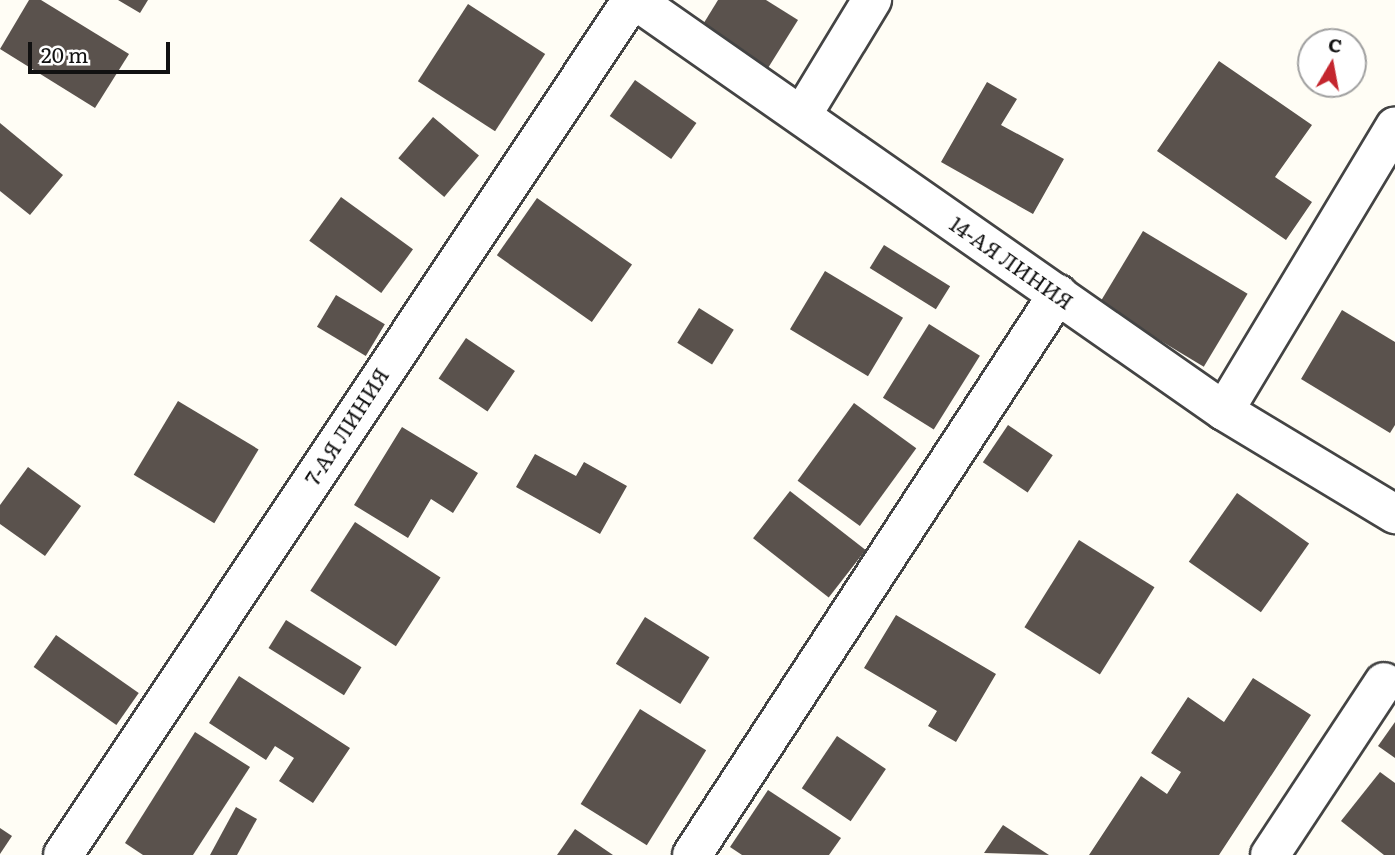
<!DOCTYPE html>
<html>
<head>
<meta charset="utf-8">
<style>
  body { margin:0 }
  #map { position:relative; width:1395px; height:855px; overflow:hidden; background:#fffdf5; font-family:Literata,serif }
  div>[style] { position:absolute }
  .building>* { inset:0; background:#5a524d; transform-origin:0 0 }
  .roads { filter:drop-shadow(2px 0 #444) drop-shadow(-2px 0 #444) drop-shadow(0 2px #444) drop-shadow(0 -2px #444) }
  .street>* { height:38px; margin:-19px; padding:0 19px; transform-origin:19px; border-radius:19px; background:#fff }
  span { translate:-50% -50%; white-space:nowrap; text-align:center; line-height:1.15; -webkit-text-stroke:7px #fff; paint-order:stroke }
  .street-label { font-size:21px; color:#111 }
  .north { position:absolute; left:1297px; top:28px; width:70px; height:70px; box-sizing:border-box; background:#fff; border:2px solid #a0a0a0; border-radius:50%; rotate:10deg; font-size:19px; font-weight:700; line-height:28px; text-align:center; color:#111 }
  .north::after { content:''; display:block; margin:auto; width:24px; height:32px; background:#c4262e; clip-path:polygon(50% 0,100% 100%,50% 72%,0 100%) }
  .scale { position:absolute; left:28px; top:42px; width:142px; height:32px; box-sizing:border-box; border:4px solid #111; border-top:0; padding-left:9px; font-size:21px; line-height:24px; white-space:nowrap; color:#111; -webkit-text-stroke:5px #fff; paint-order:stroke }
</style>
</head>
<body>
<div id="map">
  <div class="building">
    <i style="clip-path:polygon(29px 0,41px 0,129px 54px,95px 108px,0 49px)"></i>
    <i style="clip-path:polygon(118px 0,148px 0,140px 13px)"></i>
    <i style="clip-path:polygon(718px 0,766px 0,798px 20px,768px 68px,702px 26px)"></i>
    <i style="left:468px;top:4px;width:92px;height:92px;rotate:33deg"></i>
    <i style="clip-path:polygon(1219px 61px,1312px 125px,1275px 177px,1312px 202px,1286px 240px,1157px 151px)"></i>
    <i style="left:635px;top:80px;width:75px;height:44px;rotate:35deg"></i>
    <i style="clip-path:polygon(987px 82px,1017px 99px,1001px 125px,1064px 159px,1033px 214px,941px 162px)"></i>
    <i style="left:433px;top:117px;width:60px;height:54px;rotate:40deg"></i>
    <i style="clip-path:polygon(0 123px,63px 175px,30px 215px,0 191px)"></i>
    <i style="left:341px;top:197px;width:89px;height:54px;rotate:36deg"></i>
    <i style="left:537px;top:198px;width:116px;height:70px;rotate:35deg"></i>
    <i style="left:1143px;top:231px;width:122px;height:85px;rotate:31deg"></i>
    <i style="left:884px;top:245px;width:78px;height:27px;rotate:32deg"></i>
    <i style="left:825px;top:271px;width:91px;height:68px;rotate:31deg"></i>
    <i style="left:336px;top:295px;width:57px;height:37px;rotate:31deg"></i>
    <i style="left:699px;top:308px;width:41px;height:41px;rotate:32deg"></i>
    <i style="clip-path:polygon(1342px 310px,1395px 342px,1395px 425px,1390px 433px,1301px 379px)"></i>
    <i style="left:929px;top:324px;width:60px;height:87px;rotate:32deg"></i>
    <i style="left:466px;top:338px;width:59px;height:49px;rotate:34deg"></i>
    <i style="left:178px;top:401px;width:94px;height:86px;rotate:31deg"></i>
    <i style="left:854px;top:403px;width:77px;height:96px;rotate:36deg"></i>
    <i style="left:1008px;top:425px;width:54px;height:45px;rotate:34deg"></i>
    <i style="clip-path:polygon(402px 427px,478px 473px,453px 513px,431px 499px,408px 538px,354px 505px)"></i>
    <i style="clip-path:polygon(535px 454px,576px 476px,584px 462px,627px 486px,600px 534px,516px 487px)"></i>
    <i style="clip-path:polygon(28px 467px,81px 506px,45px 556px,0 524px,0 505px)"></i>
    <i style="left:790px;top:491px;width:96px;height:60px;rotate:38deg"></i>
    <i style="left:1237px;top:493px;width:88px;height:84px;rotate:35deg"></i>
    <i style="left:355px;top:522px;width:102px;height:82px;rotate:33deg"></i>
    <i style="left:1079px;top:540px;width:89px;height:103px;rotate:32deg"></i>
    <i style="clip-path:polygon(896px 615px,996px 674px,956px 742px,928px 726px,937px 711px,864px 668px)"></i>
    <i style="left:645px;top:617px;width:76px;height:55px;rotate:32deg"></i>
    <i style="left:286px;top:620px;width:89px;height:33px;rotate:32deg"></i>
    <i style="left:56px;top:635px;width:101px;height:39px;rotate:35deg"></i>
    <i style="clip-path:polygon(239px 676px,350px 748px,313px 803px,279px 781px,294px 758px,275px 746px,266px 760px,209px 723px)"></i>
    <i style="clip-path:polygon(1253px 678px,1311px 715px,1219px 855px,1089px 855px,1141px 776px,1167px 794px,1181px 772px,1151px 753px,1188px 697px,1224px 722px)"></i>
    <i style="left:640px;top:709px;width:78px;height:112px;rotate:32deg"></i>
    <i style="clip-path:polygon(1395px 722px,1395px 758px,1378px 746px)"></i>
    <i style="clip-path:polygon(195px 732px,250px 767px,193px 855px,143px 855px,125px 843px)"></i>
    <i style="left:837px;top:736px;width:59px;height:63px;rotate:34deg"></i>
    <i style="clip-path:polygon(1380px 772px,1395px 783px,1395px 855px,1384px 855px,1341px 821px)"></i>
    <i style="clip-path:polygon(768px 790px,841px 838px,829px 855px,742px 855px,730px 847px)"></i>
    <i style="clip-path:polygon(236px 807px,257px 819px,237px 855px,210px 855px)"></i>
    <i style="clip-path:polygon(1003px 825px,1049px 855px,984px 853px)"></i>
    <i style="clip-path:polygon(0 828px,12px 836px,0 854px)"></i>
    <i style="clip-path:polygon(575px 829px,613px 855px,557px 855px)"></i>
  </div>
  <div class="roads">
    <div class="street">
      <i style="left:635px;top:0;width:718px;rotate:34.91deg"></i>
      <i style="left:1224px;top:411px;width:200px;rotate:31.1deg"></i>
      <i style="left:802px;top:115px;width:135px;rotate:-58.7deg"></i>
      <i style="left:1224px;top:411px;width:332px;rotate:-59deg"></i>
      <i style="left:63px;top:855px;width:1027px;rotate:-56.36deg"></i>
      <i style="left:692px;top:855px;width:670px;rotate:-56.88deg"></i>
      <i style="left:1270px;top:855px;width:207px;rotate:-56.6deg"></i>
    </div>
  </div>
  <div class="street-label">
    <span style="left:1012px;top:262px;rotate:35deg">14-АЯ ЛИНИЯ</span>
    <span style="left:346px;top:426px;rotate:-57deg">7-АЯ ЛИНИЯ</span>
  </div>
  <div class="north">С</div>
  <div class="scale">20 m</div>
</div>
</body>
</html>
